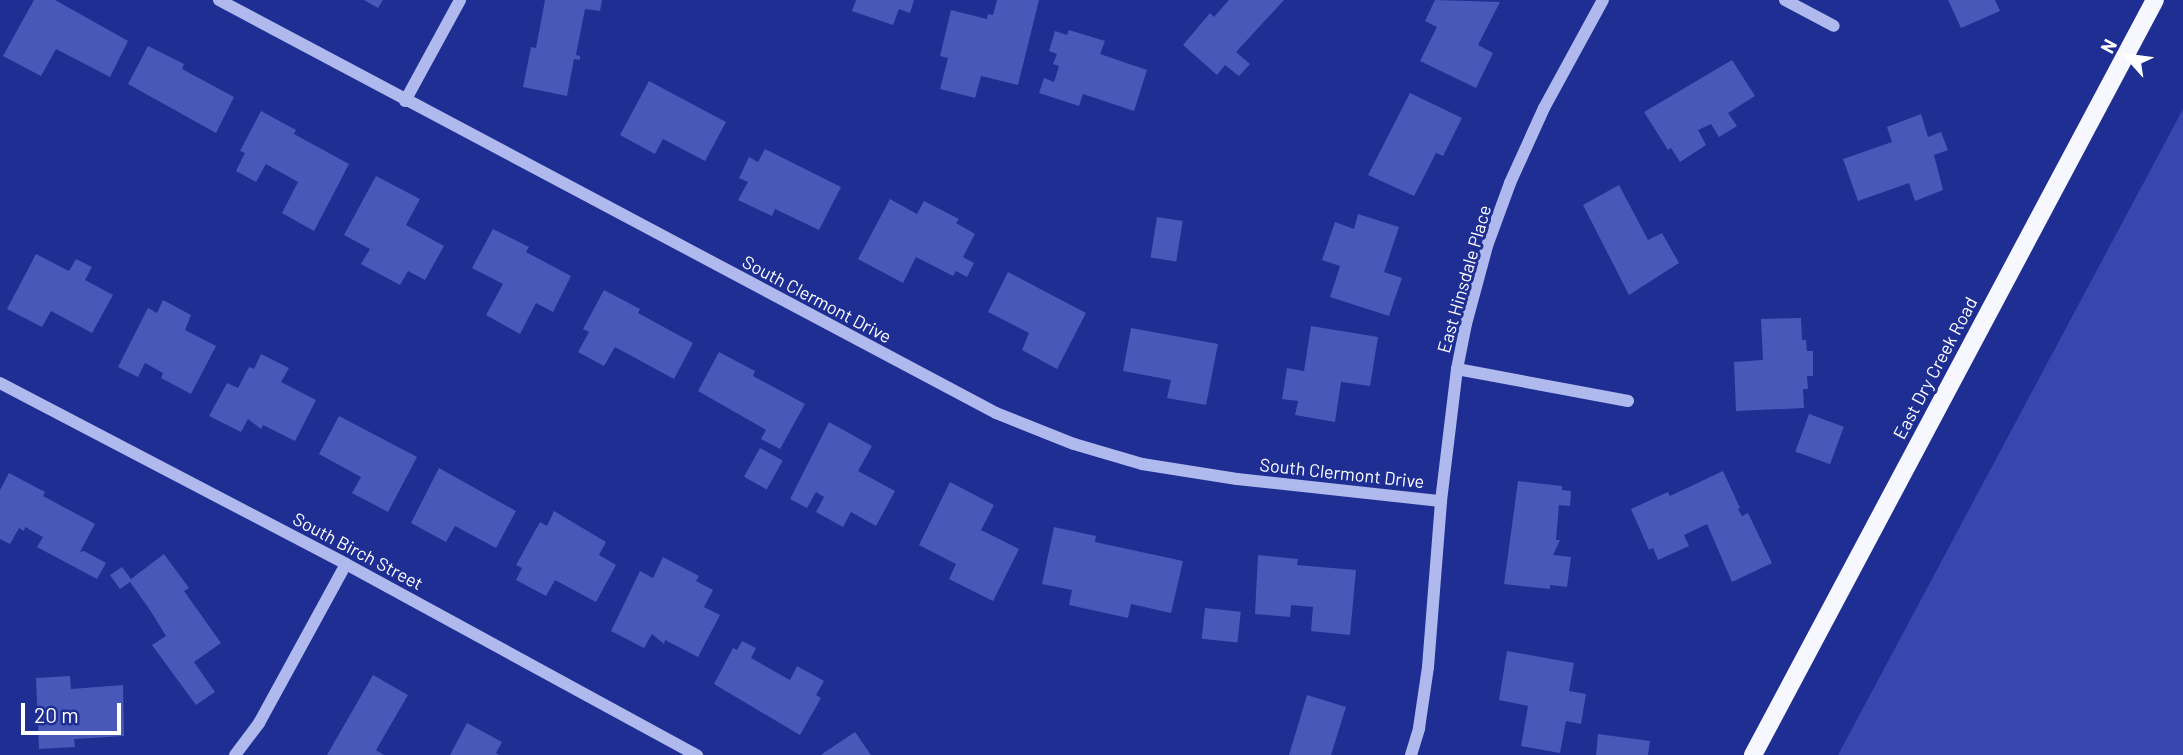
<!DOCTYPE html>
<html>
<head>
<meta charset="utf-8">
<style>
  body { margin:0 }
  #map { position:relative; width:2183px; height:755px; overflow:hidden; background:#1e2e92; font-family:Barlow,sans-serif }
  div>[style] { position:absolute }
  .green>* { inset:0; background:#3648b0 }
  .building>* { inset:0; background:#4758b9; transform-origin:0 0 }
  .minor>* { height:12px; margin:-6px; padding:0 6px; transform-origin:6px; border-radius:6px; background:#afb9ee }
  .major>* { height:18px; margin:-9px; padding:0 9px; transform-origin:9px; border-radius:9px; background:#f6f7ff }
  span { translate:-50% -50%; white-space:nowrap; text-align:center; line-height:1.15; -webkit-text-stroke:6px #1e2e92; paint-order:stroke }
  .street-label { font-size:18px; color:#fff }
  .north { position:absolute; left:2092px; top:21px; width:70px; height:70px; -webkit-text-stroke:5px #1e2e92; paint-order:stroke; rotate:298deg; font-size:19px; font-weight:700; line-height:28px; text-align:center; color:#fff }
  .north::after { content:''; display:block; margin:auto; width:24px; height:32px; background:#fff; clip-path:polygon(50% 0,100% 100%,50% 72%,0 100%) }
  .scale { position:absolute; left:21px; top:703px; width:100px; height:32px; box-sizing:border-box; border:4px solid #fff; border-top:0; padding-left:9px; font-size:21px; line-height:24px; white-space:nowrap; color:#fff; -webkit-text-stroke:5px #1e2e92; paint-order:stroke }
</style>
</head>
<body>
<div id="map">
  <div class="green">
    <i style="clip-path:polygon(2183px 109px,2183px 755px,1838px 755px)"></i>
  </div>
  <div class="building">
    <i style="clip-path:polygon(34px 0,55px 0,128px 41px,110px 77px,56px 49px,41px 76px,3px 56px)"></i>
    <i style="clip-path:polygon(364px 0,383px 0,378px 8px)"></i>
    <i style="clip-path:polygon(545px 0,602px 0,600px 11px,585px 9px,576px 55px,580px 56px,580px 60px,574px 59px,567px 96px,523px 87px,531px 47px,536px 48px)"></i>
    <i style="clip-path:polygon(856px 0,914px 0,910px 13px,899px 9px,893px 25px,852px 11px)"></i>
    <i style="clip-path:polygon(997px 0,1039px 0,1018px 85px,981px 76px,975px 98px,940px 89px,948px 58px,940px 56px,951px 10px,987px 19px,988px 14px,993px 15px)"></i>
    <i style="clip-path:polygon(1229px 0,1284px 0,1236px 52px,1250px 64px,1239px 76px,1225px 65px,1217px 75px,1183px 45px,1210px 13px,1214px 17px)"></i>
    <i style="clip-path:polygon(1435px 0,1500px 2px,1478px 45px,1493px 53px,1476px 88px,1420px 61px,1437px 27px,1425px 21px)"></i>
    <i style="clip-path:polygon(1948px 0,1995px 0,2000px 11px,1961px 28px)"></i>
    <i style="clip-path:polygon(1069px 30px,1105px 41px,1100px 54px,1147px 70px,1134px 111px,1083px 94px,1079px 106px,1039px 93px,1044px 78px,1054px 82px,1059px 66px,1053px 64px,1057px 54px,1049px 51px,1055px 31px,1067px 35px)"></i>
    <i style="clip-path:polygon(148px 46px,184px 64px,182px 69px,234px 97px,216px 133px,128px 84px)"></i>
    <i style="clip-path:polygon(1732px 60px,1755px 96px,1728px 113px,1737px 126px,1719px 137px,1711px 124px,1698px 130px,1706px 145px,1680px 162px,1671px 148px,1668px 150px,1644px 112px)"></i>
    <i style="clip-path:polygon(649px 81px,726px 122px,705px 161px,663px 139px,655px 154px,620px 135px)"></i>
    <i style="clip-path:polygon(1410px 93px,1462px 118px,1443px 156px,1436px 153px,1414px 196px,1368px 175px)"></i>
    <i style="clip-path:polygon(261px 111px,296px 130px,294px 134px,349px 164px,314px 231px,282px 213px,298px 182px,266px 164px,256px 182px,236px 171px,245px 153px,240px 151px)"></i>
    <i style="clip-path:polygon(1921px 114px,1928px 137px,1941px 132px,1948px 150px,1934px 155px,1943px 190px,1915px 201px,1909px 183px,1858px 201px,1843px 159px,1892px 142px,1887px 127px)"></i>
    <i style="clip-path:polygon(765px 149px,841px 187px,819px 230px,775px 209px,772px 216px,738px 200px,748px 182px,739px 178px,749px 157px,758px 162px)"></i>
    <i style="clip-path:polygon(376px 176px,420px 199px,406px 225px,444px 246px,425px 280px,408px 271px,400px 285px,361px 264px,370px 249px,344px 235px)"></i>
    <i style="clip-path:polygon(1619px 185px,1648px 240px,1662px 233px,1679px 263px,1629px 295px,1583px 205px)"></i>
    <i style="clip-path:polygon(890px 199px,917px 214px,924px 201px,959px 219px,956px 223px,975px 234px,963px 257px,974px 263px,967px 277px,956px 271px,953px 276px,916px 257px,903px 283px,858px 259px)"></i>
    <i style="clip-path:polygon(1358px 214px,1399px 227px,1384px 272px,1402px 278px,1389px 316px,1330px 297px,1340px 266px,1322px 260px,1335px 222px,1354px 229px)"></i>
    <i style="left:1157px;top:217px;width:26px;height:41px;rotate:9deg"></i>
    <i style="clip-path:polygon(493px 229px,529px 247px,526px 252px,571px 276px,553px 312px,536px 303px,520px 334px,486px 315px,503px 284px,472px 268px)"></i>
    <i style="clip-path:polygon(36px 254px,69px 271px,76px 259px,92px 267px,85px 280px,113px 295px,92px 333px,51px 311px,42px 327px,7px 309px)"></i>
    <i style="clip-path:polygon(1008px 272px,1086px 313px,1057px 369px,1022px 350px,1029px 333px,988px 312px)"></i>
    <i style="clip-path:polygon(604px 290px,640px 309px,638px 313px,693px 343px,674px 379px,615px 347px,604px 366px,578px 352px,589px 332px,583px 329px)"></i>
    <i style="clip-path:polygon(163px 300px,191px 315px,185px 330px,216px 346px,191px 394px,161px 378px,163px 373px,145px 363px,138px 377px,118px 367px,148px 308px,157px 313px)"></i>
    <i style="clip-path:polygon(1801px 318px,1802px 340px,1806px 340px,1807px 351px,1813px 351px,1813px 376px,1807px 376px,1808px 389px,1803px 389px,1804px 408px,1736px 411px,1734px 362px,1763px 360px,1761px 319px)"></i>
    <i style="clip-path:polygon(1311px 326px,1378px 337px,1370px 386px,1341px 382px,1335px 422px,1295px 415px,1298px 401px,1282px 399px,1287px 368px,1304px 371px)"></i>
    <i style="clip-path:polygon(1131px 328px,1218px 344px,1206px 405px,1167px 398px,1171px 380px,1123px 371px)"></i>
    <i style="clip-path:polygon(719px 352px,755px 371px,753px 376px,805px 404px,780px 449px,761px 439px,766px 430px,698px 391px)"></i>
    <i style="clip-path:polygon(261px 354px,289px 368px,281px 382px,316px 400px,295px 441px,263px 425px,261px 429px,248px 419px,241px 432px,209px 416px,227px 383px,238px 388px,249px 367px,254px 369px)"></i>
    <i style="left:1809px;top:414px;width:37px;height:40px;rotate:20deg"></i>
    <i style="clip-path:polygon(339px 416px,417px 457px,388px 512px,352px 493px,361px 477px,319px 454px)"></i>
    <i style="clip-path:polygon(829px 422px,872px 446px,858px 471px,895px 491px,876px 526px,851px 512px,843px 527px,816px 512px,824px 497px,816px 492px,807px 508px,790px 499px)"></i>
    <i style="left:760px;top:448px;width:26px;height:33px;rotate:29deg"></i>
    <i style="clip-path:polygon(439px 468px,516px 511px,496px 548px,455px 526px,446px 542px,411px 523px)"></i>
    <i style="clip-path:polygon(1723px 471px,1740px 508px,1738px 509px,1742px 516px,1748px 513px,1772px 563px,1732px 582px,1707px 524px,1684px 535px,1689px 546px,1658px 560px,1653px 548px,1649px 550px,1631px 509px,1668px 492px,1670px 496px)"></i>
    <i style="clip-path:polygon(9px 473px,45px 492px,43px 496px,95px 524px,80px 552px,84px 551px,106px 563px,97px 579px,37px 547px,43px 537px,25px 527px,24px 531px,19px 528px,10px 544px,0 539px,0 490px)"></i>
    <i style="clip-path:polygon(1518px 481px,1562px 486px,1562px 490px,1571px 491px,1570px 506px,1559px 505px,1556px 540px,1560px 540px,1553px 555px,1571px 557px,1567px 587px,1550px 585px,1550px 589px,1504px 584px)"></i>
    <i style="clip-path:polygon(950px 482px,994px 505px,981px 530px,1019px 549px,993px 601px,949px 579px,956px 564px,919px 545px)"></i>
    <i style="clip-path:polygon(554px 511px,606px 542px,599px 555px,616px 565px,596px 602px,555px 580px,546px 596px,516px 580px,522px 568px,516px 565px,540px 522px,547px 526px)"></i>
    <i style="clip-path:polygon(1054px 527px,1096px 536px,1095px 542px,1183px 561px,1171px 613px,1131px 604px,1128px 618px,1069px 605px,1072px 590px,1042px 584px)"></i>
    <i style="clip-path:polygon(164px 554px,189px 588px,184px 591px,221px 643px,194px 662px,215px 692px,196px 705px,152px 645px,166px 636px,150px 610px,130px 582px,120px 589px,110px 575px,122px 567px,131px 579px)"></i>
    <i style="clip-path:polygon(1258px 555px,1298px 559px,1297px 565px,1356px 570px,1350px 635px,1311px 631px,1313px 607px,1291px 605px,1290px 617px,1255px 614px)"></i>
    <i style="clip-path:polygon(663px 557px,699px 576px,696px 581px,713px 590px,704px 607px,720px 615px,698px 657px,665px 640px,664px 644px,652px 634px,644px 648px,611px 631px,640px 571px,653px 578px)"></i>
    <i style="left:1205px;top:608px;width:36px;height:31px;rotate:6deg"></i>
    <i style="clip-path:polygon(742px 641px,756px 648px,751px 658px,790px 680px,797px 666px,824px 681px,816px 695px,821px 698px,800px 735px,714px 684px,733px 648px,737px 650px)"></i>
    <i style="clip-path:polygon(1507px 651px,1574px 663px,1569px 691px,1586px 694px,1581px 724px,1566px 721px,1560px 753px,1521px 746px,1528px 706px,1499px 700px)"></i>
    <i style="clip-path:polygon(373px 675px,408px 695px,376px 750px,384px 755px,327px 755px)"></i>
    <i style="clip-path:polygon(70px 676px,71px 689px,123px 685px,124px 736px,74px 739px,75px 747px,39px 749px,36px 678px)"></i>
    <i style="clip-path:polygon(1307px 695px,1346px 707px,1331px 755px,1289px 755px)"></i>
    <i style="clip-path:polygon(467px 723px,502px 742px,496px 753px,499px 755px,450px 755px)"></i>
    <i style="clip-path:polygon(855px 732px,871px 755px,821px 755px,825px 752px)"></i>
    <i style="clip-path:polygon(1598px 734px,1650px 741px,1648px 755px,1596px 755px)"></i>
  </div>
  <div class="minor">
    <i style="left:219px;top:0;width:880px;rotate:27.99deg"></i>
    <i style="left:996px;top:413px;width:84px;rotate:21.7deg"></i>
    <i style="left:1074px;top:444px;width:71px;rotate:16.4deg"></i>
    <i style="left:1142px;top:464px;width:96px;rotate:9deg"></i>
    <i style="left:1237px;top:479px;width:205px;rotate:6.2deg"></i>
    <i style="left:1785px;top:0;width:55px;rotate:28deg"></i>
    <i style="left:405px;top:101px;width:115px;rotate:-61.4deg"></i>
    <i style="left:1457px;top:369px;width:174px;rotate:10.6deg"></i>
    <i style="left:0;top:383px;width:390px;rotate:27.6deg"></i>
    <i style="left:346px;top:564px;width:400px;rotate:28.6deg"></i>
    <i style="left:235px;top:755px;width:40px;rotate:-53deg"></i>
    <i style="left:259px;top:723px;width:181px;rotate:-61.3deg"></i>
    <i style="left:1411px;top:755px;width:28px;rotate:-73deg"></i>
    <i style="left:1419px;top:728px;width:62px;rotate:-81.6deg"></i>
    <i style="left:1428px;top:667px;width:167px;rotate:-85.5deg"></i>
    <i style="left:1441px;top:501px;width:133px;rotate:-83.1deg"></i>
    <i style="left:1457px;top:369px;width:46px;rotate:-78.7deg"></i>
    <i style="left:1466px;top:324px;width:81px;rotate:-74.9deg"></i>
    <i style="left:1487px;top:246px;width:67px;rotate:-69.9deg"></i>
    <i style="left:1510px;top:183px;width:82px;rotate:-65.6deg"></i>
    <i style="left:1544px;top:108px;width:123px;rotate:-61.4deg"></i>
  </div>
  <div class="major">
    <i style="left:1753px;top:755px;width:855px;rotate:-61.97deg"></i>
  </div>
  <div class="street-label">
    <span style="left:1464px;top:279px;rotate:-74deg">East Hinsdale Place</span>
    <span style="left:817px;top:299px;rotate:28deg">South Clermont Drive</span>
    <span style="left:1935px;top:368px;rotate:-62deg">East Dry Creek Road</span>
    <span style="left:1342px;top:473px;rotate:6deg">South Clermont Drive</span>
    <span style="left:358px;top:551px;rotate:28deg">South Birch Street</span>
  </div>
  <div class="north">N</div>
  <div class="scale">20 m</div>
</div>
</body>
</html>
